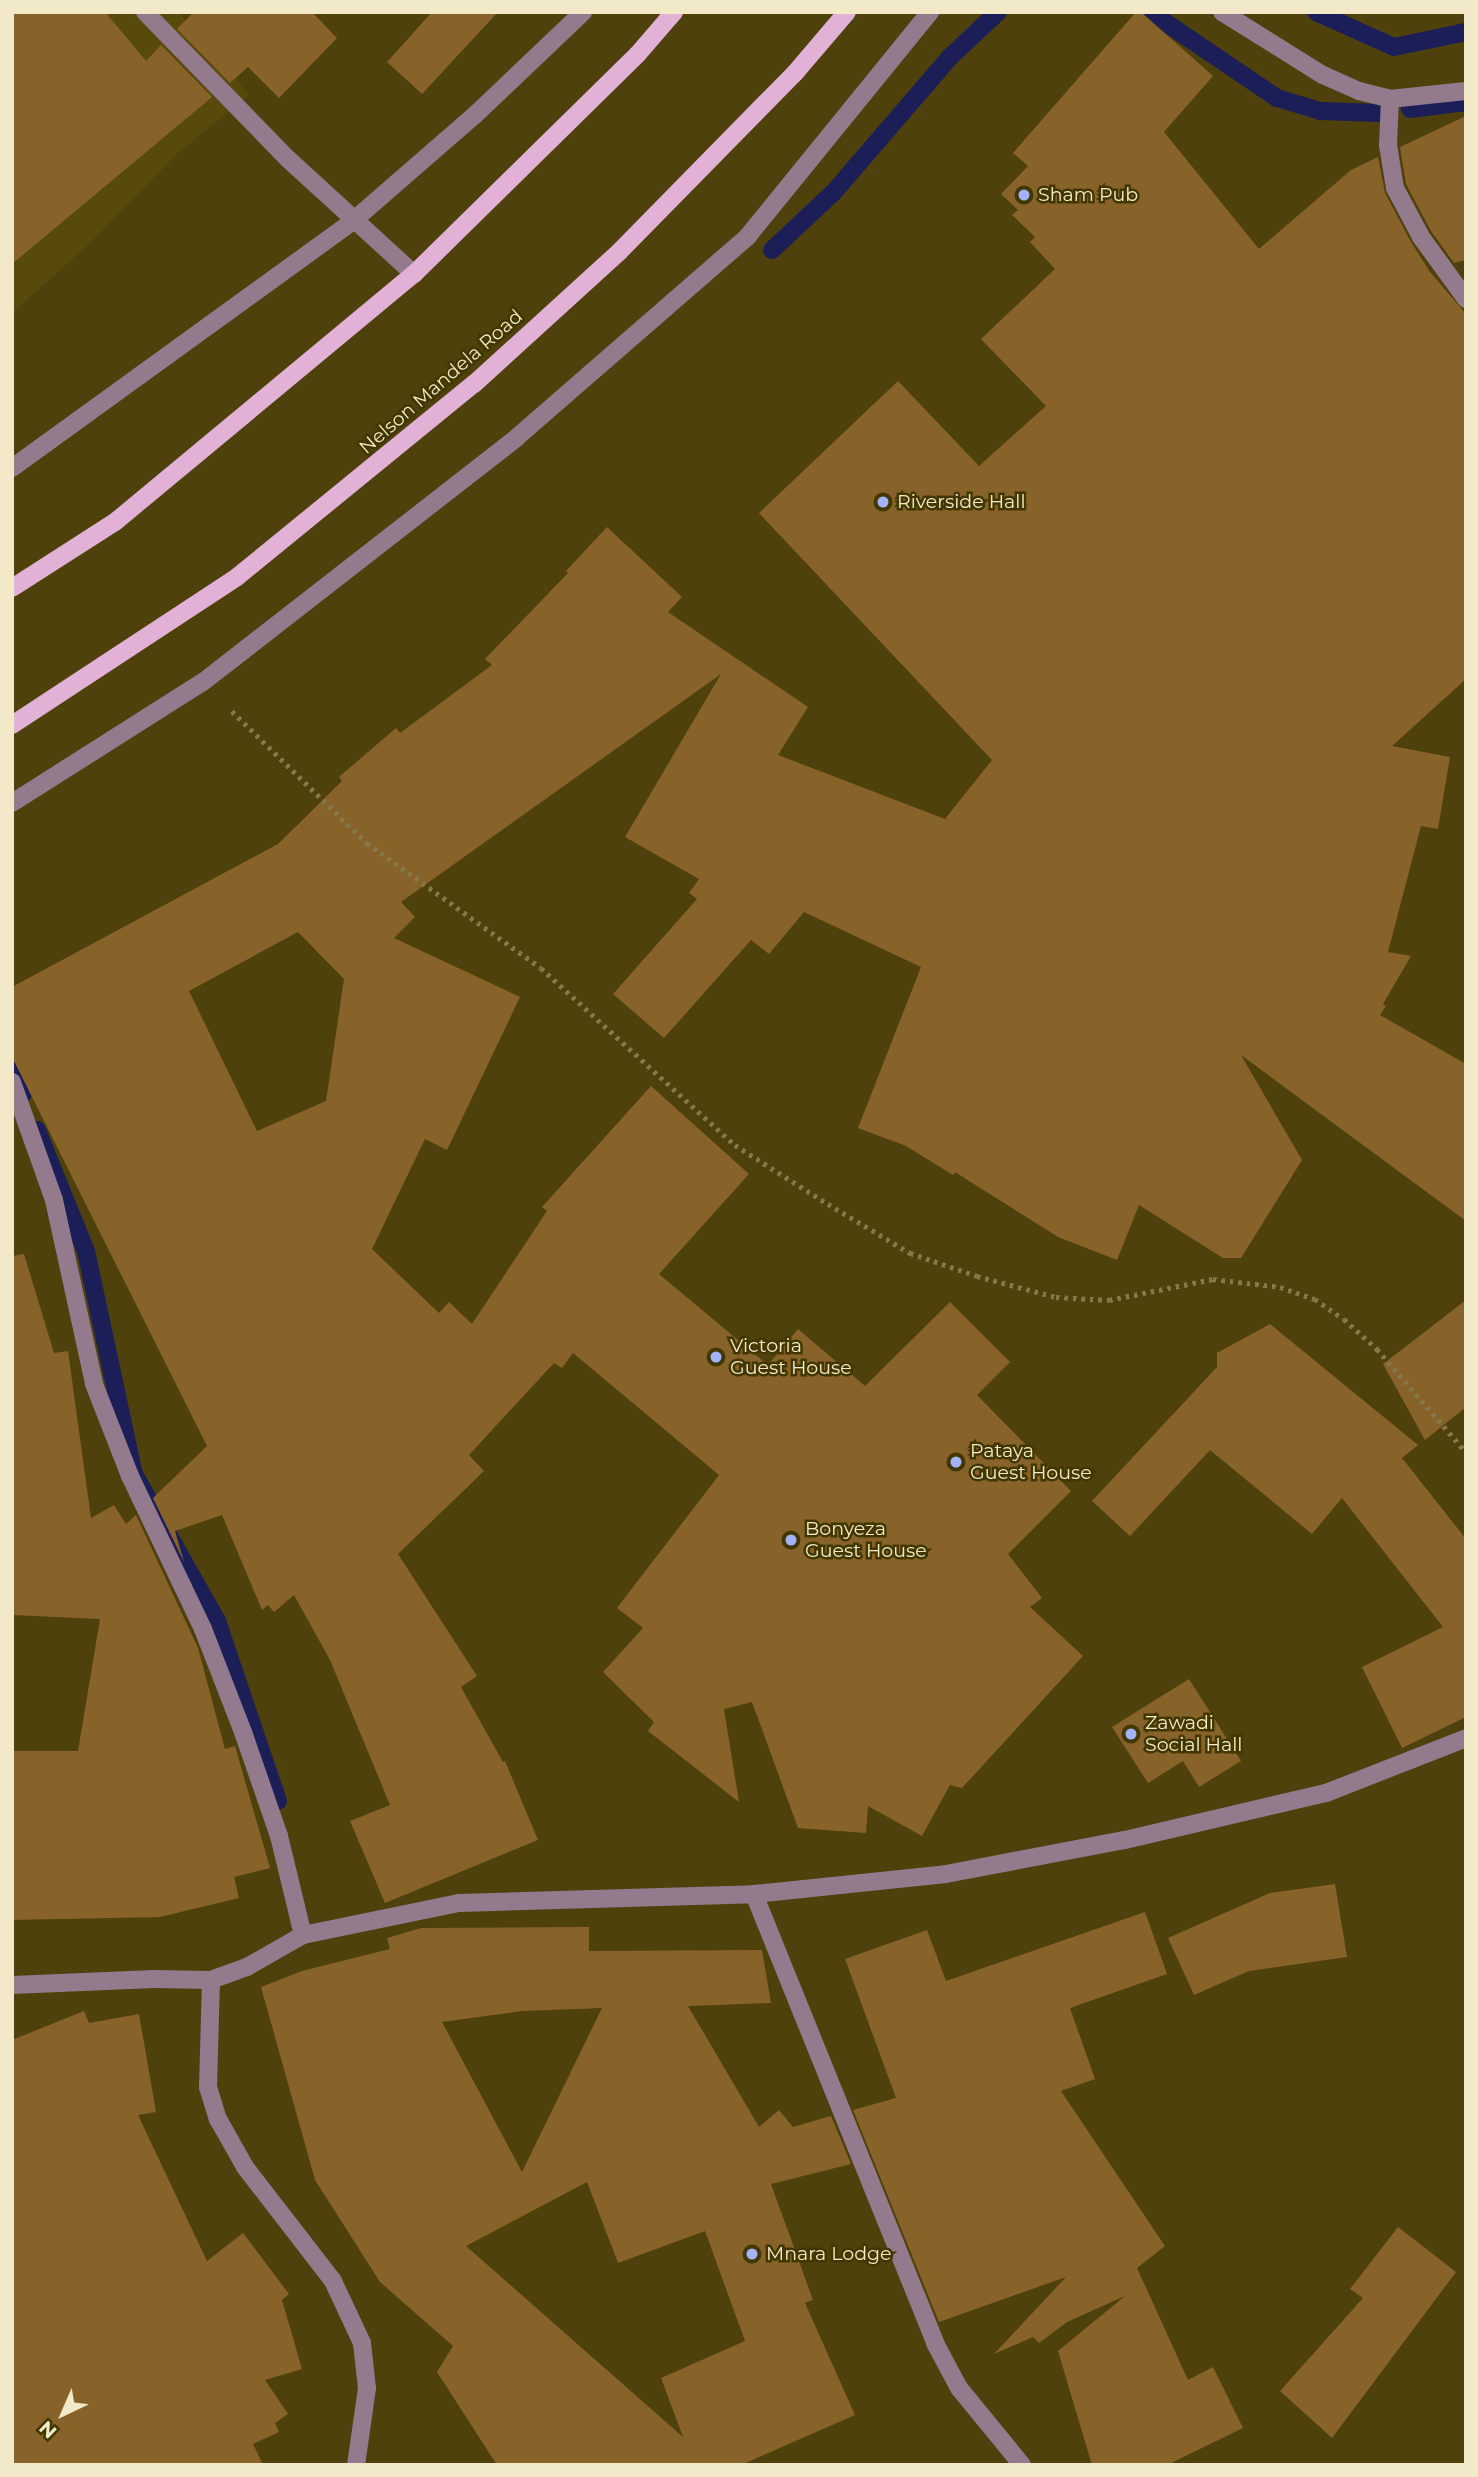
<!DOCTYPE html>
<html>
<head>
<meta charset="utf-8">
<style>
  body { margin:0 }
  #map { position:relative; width:1478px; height:2477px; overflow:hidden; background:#4e410c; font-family:Montserrat,sans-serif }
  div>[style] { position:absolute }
  .built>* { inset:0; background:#584a0b }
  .stream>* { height:18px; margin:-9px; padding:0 9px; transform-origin:9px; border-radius:9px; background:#1b1e57 }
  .building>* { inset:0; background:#886329 }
  .path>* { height:4.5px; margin-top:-2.25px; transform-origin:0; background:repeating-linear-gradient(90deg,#85794b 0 3.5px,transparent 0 8.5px) }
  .minor>* { height:18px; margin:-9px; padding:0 9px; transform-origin:9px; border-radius:9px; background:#937a8d }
  .major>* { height:18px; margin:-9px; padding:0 9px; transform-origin:9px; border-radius:9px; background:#e2b1d6 }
  .dots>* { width:19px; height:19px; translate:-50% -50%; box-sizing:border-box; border:4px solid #433700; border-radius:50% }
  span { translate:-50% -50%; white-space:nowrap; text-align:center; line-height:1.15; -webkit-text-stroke:5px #433700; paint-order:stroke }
  .poi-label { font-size:19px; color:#f2e9c8 }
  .left { translate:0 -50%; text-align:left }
  .street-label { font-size:19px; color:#f2e9c8 }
  .frame { position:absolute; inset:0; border:14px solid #f2e9c8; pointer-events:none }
  .north { position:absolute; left:28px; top:2379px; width:70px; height:70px; -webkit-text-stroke:5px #433700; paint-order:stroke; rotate:224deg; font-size:19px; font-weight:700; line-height:28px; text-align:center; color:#f2e9c8 }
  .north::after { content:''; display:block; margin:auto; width:24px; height:32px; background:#f2e9c8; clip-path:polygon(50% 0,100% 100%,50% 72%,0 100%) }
</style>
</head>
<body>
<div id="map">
  <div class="built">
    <i style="clip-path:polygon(43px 12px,179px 12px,249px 95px,178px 153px,88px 245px,12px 313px,12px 42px)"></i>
  </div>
  <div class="stream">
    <i style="left:1150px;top:12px;width:153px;rotate:34.1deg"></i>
    <i style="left:1277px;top:98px;width:45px;rotate:16.8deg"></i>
    <i style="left:1320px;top:111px;width:59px;rotate:1.9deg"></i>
    <i style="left:1316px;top:12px;width:85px;rotate:24.2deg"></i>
    <i style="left:1394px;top:47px;width:74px;rotate:-11.8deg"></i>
    <i style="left:1410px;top:109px;width:56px;rotate:-7.1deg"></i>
    <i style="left:772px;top:250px;width:83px;rotate:-43.1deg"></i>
    <i style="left:833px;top:193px;width:178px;rotate:-49.3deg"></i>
    <i style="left:949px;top:58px;width:67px;rotate:-43.2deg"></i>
    <i style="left:12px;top:1067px;width:29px;rotate:68deg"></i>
    <i style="left:37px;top:1130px;width:131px;rotate:68deg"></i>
    <i style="left:86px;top:1251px;width:228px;rotate:77.9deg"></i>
    <i style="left:134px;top:1474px;width:169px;rotate:60.5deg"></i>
    <i style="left:217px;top:1621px;width:190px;rotate:71.3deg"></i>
  </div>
  <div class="building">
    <i style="clip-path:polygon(12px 12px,105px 12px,146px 61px,161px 45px,212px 97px,12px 264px)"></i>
    <i style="clip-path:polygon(194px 12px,312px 12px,337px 38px,279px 98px,248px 67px,230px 83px,177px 29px)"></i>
    <i style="clip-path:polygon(432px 12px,498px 12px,422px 94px,387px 62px)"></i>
    <i style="clip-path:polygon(evenodd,1136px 12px,1141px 12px,1213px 76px,1164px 132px,1259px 249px,1351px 170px,1378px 157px,1385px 193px,1411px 242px,1430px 272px,1466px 314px,1466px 679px,1392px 746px,1450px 757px,1438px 829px,1421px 826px,1388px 952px,1411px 956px,1383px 1004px,1386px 1006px,1380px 1015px,1466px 1064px,1466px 1221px,1241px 1055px,1302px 1160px,1241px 1258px,1223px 1258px,1139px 1205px,1117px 1260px,1058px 1237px,955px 1172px,953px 1175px,906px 1146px,858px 1128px,921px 967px,804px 912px,769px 954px,751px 940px,664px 1038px,613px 994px,697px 899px,689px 893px,699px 879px,625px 837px,721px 674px,401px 902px,415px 917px,394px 938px,520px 997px,447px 1150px,425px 1139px,372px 1249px,439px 1313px,449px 1302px,472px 1324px,547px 1211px,542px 1207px,651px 1086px,749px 1174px,659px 1274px,768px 1365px,798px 1329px,865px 1386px,950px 1302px,1010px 1362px,977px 1395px,1071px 1491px,1008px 1554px,1042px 1598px,1030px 1607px,1083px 1656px,962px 1788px,950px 1785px,922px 1836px,868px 1806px,866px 1833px,798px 1828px,752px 1702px,724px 1709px,739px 1802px,648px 1731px,654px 1722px,603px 1672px,643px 1628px,617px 1608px,719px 1475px,573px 1353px,562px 1368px,554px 1363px,469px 1455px,484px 1471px,398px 1554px,477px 1676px,461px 1687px,503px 1762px,505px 1761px,538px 1840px,385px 1903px,350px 1821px,390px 1805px,330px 1660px,294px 1595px,274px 1612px,268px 1605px,262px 1610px,222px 1515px,175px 1531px,184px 1562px,153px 1498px,207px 1446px,12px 1057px,12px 987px,278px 844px,342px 781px,339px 777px,396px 728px,400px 733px,492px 665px,485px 659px,568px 573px,566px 571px,607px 527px,682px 597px,668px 612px,808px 707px,778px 755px,945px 819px,992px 760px,759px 513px,898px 381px,979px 466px,1046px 406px,981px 339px,1055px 269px,1030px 242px,1035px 237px,1012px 215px,1018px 210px,1001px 194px,1028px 166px,1013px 153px,1136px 12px,298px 932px,344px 979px,326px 1101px,257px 1131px,189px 991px,298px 932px)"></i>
    <i style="clip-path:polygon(1466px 116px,1466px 260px,1454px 263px,1431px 231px,1406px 184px,1400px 147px)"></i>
    <i style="clip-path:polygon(24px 1254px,54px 1353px,68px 1351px,91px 1518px,114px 1505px,126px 1524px,136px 1515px,198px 1648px,225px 1749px,235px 1746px,270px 1868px,234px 1877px,239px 1898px,160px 1917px,12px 1920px,12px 1751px,78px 1751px,100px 1619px,12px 1615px,12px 1256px)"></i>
    <i style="clip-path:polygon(1466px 1300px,1466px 1407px,1425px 1440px,1383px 1364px)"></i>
    <i style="clip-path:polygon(1270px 1324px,1418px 1445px,1402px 1458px,1466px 1539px,1466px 1717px,1402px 1748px,1362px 1667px,1443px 1627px,1342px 1498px,1312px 1534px,1210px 1450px,1130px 1536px,1092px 1501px,1217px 1367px,1217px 1353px)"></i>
    <i style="clip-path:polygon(1189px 1679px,1241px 1761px,1199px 1787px,1183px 1761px,1148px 1783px,1112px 1727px)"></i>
    <i style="clip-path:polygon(1335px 1884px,1347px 1957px,1249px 1971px,1194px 1995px,1168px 1938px,1270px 1893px)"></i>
    <i style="clip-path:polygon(1145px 1912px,1167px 1974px,1070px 2008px,1095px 2079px,1061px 2091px,1165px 2246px,1137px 2268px,1188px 2380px,1213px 2367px,1243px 2428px,1167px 2465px,1092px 2465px,1058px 2351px,1125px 2296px,1067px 2322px,1039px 2343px,1033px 2337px,994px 2354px,1066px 2277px,939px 2322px,853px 2110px,896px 2098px,845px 1959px,927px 1930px,946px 1981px)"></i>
    <i style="clip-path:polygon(evenodd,589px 1927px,589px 1951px,762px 1950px,771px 2003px,688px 2006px,759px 2127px,779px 2110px,793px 2127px,831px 2116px,851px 2164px,771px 2184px,813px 2300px,805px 2303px,855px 2415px,741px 2465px,497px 2465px,437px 2372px,453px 2346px,380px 2282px,315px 2180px,261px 1987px,302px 1971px,390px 1949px,387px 1938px,421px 1928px,589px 1927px,602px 2008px,522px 2172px,442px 2022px,522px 2011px,602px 2008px,589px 1927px,587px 2182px,618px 2263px,705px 2231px,745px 2341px,661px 2378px,683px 2437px,466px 2246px,587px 2182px)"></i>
    <i style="clip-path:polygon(84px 2011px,89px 2023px,139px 2014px,156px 2112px,138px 2115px,207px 2261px,243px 2233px,289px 2294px,282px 2300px,302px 2369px,265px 2380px,288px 2414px,275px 2423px,279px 2432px,253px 2444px,263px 2465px,12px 2465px,12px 2040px)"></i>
    <i style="clip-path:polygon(1398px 2227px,1456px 2272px,1332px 2438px,1280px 2391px,1363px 2298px,1350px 2289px)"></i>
  </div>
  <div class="path">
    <i style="left:232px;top:711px;width:189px;rotate:44.4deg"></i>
    <i style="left:367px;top:843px;width:214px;rotate:35.7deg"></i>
    <i style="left:541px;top:968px;width:263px;rotate:42.4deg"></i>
    <i style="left:735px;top:1145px;width:110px;rotate:32.4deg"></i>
    <i style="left:828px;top:1204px;width:96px;rotate:30.9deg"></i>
    <i style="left:910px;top:1253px;width:71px;rotate:18.9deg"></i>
    <i style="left:977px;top:1276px;width:82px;rotate:14.9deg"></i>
    <i style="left:1056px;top:1297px;width:53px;rotate:3.2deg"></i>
    <i style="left:1109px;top:1300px;width:106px;rotate:-11.4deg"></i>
    <i style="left:1213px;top:1279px;width:67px;rotate:6.8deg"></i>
    <i style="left:1280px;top:1287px;width:37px;rotate:19deg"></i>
    <i style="left:1315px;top:1299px;width:35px;rotate:35deg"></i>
    <i style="left:1344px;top:1319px;width:45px;rotate:42.3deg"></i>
    <i style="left:1377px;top:1349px;width:136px;rotate:49.2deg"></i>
  </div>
  <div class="minor">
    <i style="left:145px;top:12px;width:205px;rotate:45.8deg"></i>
    <i style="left:288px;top:159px;width:171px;rotate:42.4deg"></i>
    <i style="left:1222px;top:12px;width:119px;rotate:32deg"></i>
    <i style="left:1323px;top:75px;width:39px;rotate:24deg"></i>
    <i style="left:1359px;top:91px;width:32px;rotate:14deg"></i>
    <i style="left:1390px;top:99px;width:76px;rotate:-6deg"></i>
    <i style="left:1390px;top:99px;width:46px;rotate:92.5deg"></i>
    <i style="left:1388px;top:145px;width:44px;rotate:80.8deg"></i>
    <i style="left:1395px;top:188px;width:55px;rotate:62deg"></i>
    <i style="left:1421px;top:237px;width:77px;rotate:54deg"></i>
    <i style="left:12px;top:468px;width:422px;rotate:-35.9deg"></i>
    <i style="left:354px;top:220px;width:162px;rotate:-41deg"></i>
    <i style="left:476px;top:114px;width:148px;rotate:-43.6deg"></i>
    <i style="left:12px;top:803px;width:226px;rotate:-32.4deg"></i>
    <i style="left:203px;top:682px;width:397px;rotate:-37.9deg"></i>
    <i style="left:516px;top:438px;width:308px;rotate:-41deg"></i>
    <i style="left:748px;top:236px;width:289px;rotate:-50.9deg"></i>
    <i style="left:12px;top:1082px;width:125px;rotate:70.4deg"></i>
    <i style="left:54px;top:1200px;width:188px;rotate:77.7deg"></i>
    <i style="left:94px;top:1384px;width:99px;rotate:68.6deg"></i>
    <i style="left:130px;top:1476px;width:170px;rotate:64.5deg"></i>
    <i style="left:203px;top:1629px;width:110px;rotate:68.8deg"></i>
    <i style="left:243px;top:1732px;width:110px;rotate:70.9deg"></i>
    <i style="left:279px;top:1836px;width:102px;rotate:76.4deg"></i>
    <i style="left:754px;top:1894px;width:484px;rotate:68deg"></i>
    <i style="left:935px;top:2343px;width:51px;rotate:61.9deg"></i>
    <i style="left:959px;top:2388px;width:99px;rotate:50.7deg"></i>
    <i style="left:211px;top:1980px;width:107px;rotate:91.6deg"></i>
    <i style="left:208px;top:2087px;width:34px;rotate:73deg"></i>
    <i style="left:218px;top:2119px;width:55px;rotate:60.6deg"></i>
    <i style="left:245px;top:2167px;width:144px;rotate:52.3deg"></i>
    <i style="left:333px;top:2281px;width:68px;rotate:64.9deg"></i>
    <i style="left:362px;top:2343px;width:45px;rotate:83.7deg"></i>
    <i style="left:367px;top:2388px;width:78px;rotate:98.1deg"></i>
    <i style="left:12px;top:1985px;width:142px;rotate:-2.4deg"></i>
    <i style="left:154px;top:1979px;width:57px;rotate:1deg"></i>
    <i style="left:211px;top:1980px;width:38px;rotate:-20deg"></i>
    <i style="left:247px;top:1967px;width:64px;rotate:-29.7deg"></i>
    <i style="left:303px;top:1935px;width:159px;rotate:-11.6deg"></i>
    <i style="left:459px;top:1903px;width:295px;rotate:-1.7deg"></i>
    <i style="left:754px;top:1894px;width:193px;rotate:-5.9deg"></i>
    <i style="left:946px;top:1874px;width:182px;rotate:-10.8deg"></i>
    <i style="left:1125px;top:1840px;width:206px;rotate:-13.2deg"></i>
    <i style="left:1326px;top:1793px;width:150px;rotate:-21.4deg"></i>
  </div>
  <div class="major">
    <i style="left:12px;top:588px;width:122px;rotate:-32.7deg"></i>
    <i style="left:115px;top:522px;width:388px;rotate:-39.7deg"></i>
    <i style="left:414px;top:274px;width:313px;rotate:-44.5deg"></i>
    <i style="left:637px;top:55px;width:57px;rotate:-49.3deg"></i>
    <i style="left:12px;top:725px;width:269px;rotate:-33.3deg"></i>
    <i style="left:237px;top:577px;width:306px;rotate:-39.2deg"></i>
    <i style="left:474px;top:384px;width:196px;rotate:-42.3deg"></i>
    <i style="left:619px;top:252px;width:251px;rotate:-45.5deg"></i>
    <i style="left:795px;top:73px;width:80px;rotate:-49.6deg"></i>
  </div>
  <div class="dots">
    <i style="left:1024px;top:195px;background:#a3b2fd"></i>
    <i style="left:883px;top:502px;background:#a3b2fd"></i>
    <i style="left:716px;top:1357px;background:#a3b2fd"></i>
    <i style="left:956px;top:1462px;background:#a3b2fd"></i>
    <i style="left:791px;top:1540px;background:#a3b2fd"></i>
    <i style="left:1131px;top:1734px;background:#a3b2fd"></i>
    <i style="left:752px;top:2254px;background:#a3b2fd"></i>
  </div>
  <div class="poi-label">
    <span class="left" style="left:1038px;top:195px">Sham Pub</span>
    <span class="left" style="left:897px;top:502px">Riverside Hall</span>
    <span class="left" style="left:730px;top:1357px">Victoria<br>Guest House</span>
    <span class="left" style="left:970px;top:1462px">Pataya<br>Guest House</span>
    <span class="left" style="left:805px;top:1540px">Bonyeza<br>Guest House</span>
    <span class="left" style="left:1145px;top:1734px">Zawadi<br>Social Hall</span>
    <span class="left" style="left:766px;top:2254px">Mnara Lodge</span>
  </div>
  <div class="street-label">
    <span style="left:441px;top:382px;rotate:-41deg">Nelson Mandela Road</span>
  </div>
  <div class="frame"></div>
  <div class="north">N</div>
</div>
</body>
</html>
